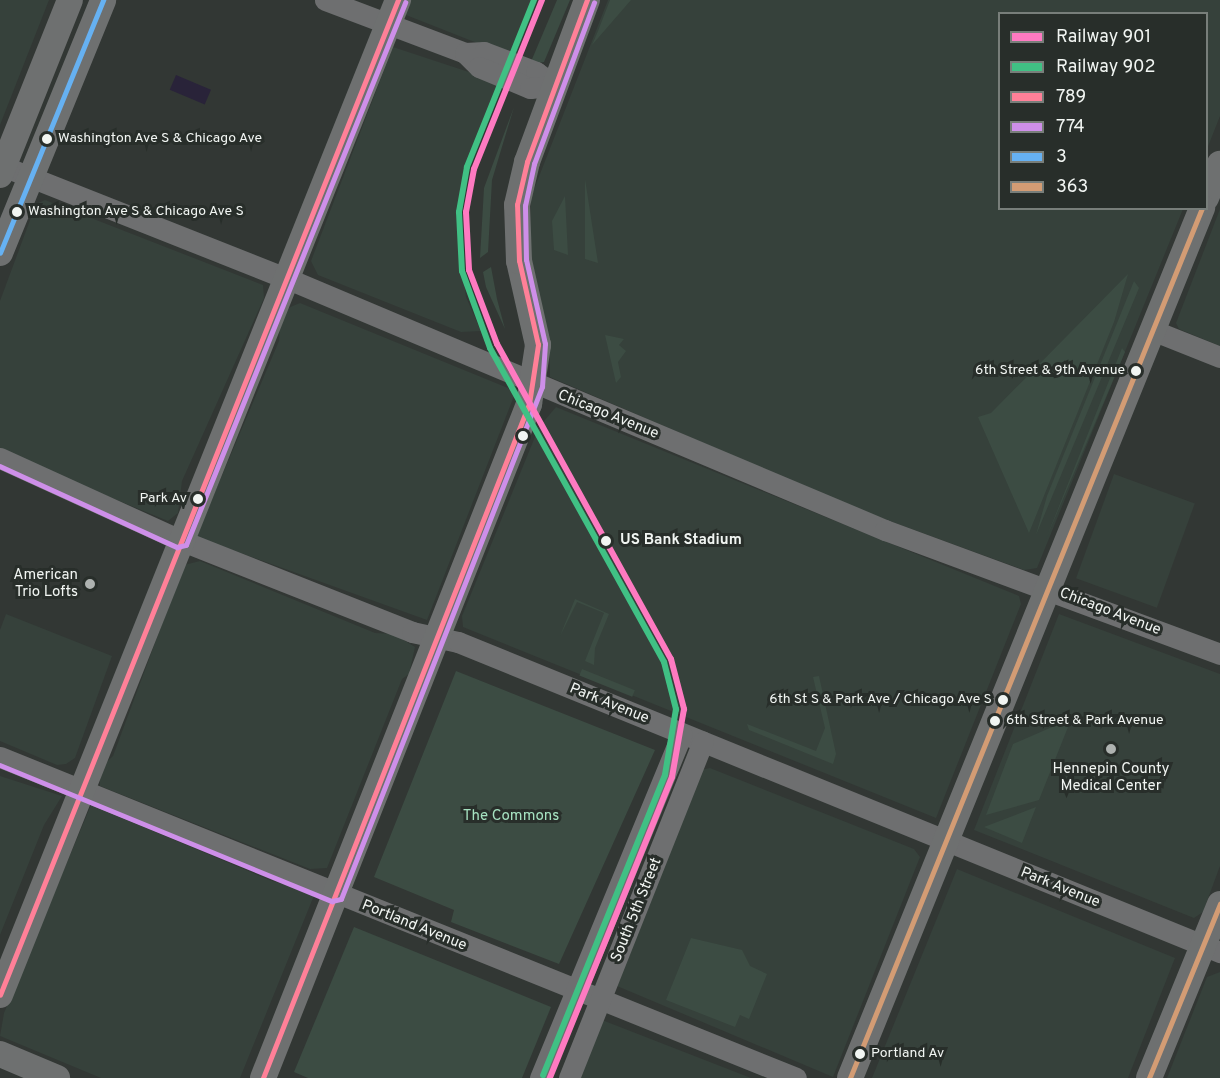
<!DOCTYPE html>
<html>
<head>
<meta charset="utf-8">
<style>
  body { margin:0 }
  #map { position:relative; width:1220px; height:1078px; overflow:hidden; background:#323734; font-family:Overpass,sans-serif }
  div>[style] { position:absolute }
  .built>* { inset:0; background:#36413b; transform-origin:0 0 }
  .green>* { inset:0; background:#3c4c43; transform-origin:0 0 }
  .water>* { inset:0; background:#292339; transform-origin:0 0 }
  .minor>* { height:21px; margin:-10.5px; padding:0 10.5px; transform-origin:10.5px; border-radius:10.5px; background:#6e6f70 }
  .major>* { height:26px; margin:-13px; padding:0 13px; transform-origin:13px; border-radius:13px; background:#6e7070 }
  .bus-1>* { height:4.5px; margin:-2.25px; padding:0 2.25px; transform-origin:2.25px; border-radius:2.25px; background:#ff8098 }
  .bus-2>* { height:4.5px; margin:-2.25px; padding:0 2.25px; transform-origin:2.25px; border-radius:2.25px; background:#ce8fe9 }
  .bus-3>* { height:4.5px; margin:-2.25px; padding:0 2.25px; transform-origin:2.25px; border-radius:2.25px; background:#66b1f2 }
  .bus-4>* { height:4.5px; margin:-2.25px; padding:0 2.25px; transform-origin:2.25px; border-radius:2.25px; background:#d39c74 }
  .rail-1>* { height:6px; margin:-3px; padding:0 3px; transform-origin:3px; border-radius:3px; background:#fe7ac1 }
  .rail-2>* { height:6px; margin:-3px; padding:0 3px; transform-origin:3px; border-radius:3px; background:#40c084 }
  .dots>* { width:16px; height:16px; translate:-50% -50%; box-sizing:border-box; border:3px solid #282e2a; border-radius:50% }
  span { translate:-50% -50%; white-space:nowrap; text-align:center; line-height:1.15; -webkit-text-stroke:6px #282e2a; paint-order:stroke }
  .bus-label { font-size:14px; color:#f1f5f2 }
  .left { translate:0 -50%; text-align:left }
  .right { translate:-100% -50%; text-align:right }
  .street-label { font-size:15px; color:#f1f5f2 }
  .stop-label { font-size:15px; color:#f1f5f2; font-weight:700 }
  .poi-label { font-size:15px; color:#f1f5f2 }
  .park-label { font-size:15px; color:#a5e1c0 }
  .legend { position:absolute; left:998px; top:12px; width:210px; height:198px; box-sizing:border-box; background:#282e2a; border:2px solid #787e7a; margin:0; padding:8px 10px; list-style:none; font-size:18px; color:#f1f5f2 }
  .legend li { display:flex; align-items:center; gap:12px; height:30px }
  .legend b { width:30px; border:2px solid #787e7a }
</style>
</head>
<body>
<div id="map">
  <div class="built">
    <i style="clip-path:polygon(0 0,49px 0,0 125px)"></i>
    <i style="clip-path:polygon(406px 0,538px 0,515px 58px,406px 15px)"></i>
    <i style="clip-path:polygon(608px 0,1220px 0,1220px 116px,1207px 149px,1206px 14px,1000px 14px,1000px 208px,1183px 209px,1037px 568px,1024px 570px,862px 511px,550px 377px,549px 340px,530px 252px,531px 197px)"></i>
    <i style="clip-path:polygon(393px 47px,499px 82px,466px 175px,459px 240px,466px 297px,481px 331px,461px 332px,318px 275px,311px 261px)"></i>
    <i style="clip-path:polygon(45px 200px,263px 285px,264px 298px,182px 481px,178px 513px,168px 521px,0 452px,0 301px,36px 204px)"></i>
    <i style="clip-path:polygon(1220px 209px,1220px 346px,1179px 329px,1176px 323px)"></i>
    <i style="clip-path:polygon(300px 303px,508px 388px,514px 396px,427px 620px,196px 537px,279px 341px,280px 324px,288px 308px)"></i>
    <i style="clip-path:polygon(556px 407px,1019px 596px,1021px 604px,936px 818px,463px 627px,462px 616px,539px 427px)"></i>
    <i style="left:1114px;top:474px;width:86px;height:111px;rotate:20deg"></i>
    <i style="clip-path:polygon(200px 561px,375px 633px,394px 634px,415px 647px,409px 674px,402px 679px,327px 868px,310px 869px,100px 786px,100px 768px,113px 756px,184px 565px)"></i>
    <i style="clip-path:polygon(6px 614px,112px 656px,75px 758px,66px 764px,57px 765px,0 741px,0 630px)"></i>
    <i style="clip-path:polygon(1059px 614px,1220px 674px,1220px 866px,1203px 912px,1194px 918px,974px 830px)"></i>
    <i style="clip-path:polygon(710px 768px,914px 849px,920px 857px,833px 1077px,617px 986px,616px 977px,700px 770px)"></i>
    <i style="clip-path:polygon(0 776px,62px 796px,44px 825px,0 935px)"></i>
    <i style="clip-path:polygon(91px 805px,272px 881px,315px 893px,240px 1078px,101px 1078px,0 1036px,4px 1013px)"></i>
    <i style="clip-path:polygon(957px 869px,1175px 958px,1128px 1078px,872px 1078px)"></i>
    <i style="clip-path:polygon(1220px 972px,1220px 1078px,1167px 1078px,1207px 977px)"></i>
    <i style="clip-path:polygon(602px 1020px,751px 1078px,575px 1078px)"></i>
  </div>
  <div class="green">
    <i style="clip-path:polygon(557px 0,570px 0,544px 62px,530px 64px)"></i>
    <i style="clip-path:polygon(610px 0,631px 0,592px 45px,598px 31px)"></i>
    <i style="clip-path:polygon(514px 107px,492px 180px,488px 252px,480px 258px,484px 188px)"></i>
    <i style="clip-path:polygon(585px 179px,598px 263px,585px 259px)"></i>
    <i style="clip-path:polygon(565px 196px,568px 255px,554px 250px,552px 221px)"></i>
    <i style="clip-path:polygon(491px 267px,497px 299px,505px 329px,486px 287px,483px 272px)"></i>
    <i style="clip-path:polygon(1128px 274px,1114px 322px,1029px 533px,978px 417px,991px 413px)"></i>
    <i style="clip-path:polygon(1134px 281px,1139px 288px,1036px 535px,1047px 496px)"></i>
    <i style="clip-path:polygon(605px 335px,624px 339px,619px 345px,626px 351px,618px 362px,621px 377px,616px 383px)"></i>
    <i style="clip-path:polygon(1122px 348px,1125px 352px,1046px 539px)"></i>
    <i style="clip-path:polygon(575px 599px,609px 614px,595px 648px,594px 665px,585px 661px,604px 613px,577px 602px,560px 636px)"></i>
    <i style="left:582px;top:669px;width:57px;height:7px;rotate:22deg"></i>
    <i style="clip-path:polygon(456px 671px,655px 750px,559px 964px,451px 922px,454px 910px,374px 877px)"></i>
    <i style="clip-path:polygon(819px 676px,836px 754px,833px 764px,749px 730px,747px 724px,816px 751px,825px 728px,813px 677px)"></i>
    <i style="clip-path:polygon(1059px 724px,1068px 727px,1039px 800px,986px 815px,1013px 744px)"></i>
    <i style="clip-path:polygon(1036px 807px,1022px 843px,984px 827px)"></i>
    <i style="clip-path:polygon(354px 927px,551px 1007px,522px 1078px,308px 1078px,294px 1072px)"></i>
    <i style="clip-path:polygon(691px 938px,742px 950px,750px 966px,767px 974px,749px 1019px,740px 1015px,735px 1027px,666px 1000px)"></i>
  </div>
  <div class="water">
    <i style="left:176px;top:75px;width:38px;height:16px;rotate:23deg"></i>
  </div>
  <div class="minor">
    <i style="left:325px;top:0;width:150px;rotate:20.7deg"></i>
    <i style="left:465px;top:53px;width:19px;rotate:-3deg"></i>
    <i style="left:484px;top:52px;width:56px;rotate:21deg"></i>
    <i style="left:536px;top:72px;width:24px;rotate:36deg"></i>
    <i style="left:465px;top:53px;width:20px;rotate:45deg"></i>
    <i style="left:479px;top:67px;width:55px;rotate:22.4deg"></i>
    <i style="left:530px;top:88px;width:25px;rotate:-5deg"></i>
    <i style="left:0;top:165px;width:308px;rotate:21.6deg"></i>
    <i style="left:286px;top:278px;width:650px;rotate:22.82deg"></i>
    <i style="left:885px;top:530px;width:357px;rotate:20.3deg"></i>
    <i style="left:1152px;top:330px;width:73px;rotate:21.7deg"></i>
    <i style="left:0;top:458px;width:198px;rotate:24.5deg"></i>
    <i style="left:180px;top:540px;width:250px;rotate:21.6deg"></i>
    <i style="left:412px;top:632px;width:47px;rotate:12.3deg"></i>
    <i style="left:458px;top:642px;width:823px;rotate:22.14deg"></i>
    <i style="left:0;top:757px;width:858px;rotate:21.96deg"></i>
    <i style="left:540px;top:1078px;width:372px;rotate:-67.6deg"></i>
    <i style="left:569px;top:1078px;width:362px;rotate:-68.3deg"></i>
  </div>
  <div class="major">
    <i style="left:0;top:175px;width:188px;rotate:-68.2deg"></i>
    <i style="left:1206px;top:198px;width:37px;rotate:-68deg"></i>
    <i style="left:0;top:253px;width:273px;rotate:-67.8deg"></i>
    <i style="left:0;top:995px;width:1072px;rotate:-68.2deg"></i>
    <i style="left:0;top:1054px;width:62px;rotate:22.8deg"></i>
    <i style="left:263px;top:1078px;width:725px;rotate:-68.46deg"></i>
    <i style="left:529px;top:404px;width:60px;rotate:-81.3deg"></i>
    <i style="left:538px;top:345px;width:86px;rotate:-102.7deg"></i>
    <i style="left:519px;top:261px;width:56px;rotate:-92deg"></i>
    <i style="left:517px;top:205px;width:44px;rotate:-76.9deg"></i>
    <i style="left:527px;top:162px;width:173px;rotate:-69.7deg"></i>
    <i style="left:850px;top:1078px;width:939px;rotate:-67.97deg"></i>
    <i style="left:1149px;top:1078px;width:188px;rotate:-67.8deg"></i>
  </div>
  <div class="bus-1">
    <i style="left:0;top:995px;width:1072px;rotate:-68.2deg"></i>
    <i style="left:263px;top:1078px;width:725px;rotate:-68.46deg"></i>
    <i style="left:529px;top:404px;width:60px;rotate:-81.3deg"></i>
    <i style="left:538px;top:345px;width:86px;rotate:-102.7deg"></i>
    <i style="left:519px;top:261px;width:56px;rotate:-92deg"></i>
    <i style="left:517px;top:205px;width:44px;rotate:-76.9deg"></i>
    <i style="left:527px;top:162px;width:173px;rotate:-69.7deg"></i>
  </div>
  <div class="bus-2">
    <i style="left:0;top:466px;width:195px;rotate:24.6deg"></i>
    <i style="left:177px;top:547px;width:9px;rotate:-13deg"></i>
    <i style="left:186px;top:545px;width:585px;rotate:-68deg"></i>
    <i style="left:0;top:765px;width:359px;rotate:22.3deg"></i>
    <i style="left:332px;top:901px;width:9px;rotate:-13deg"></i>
    <i style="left:341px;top:899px;width:550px;rotate:-68.57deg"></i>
    <i style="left:542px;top:387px;width:43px;rotate:-86deg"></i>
    <i style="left:545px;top:344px;width:86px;rotate:-102.7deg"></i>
    <i style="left:526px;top:260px;width:54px;rotate:-91.1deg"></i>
    <i style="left:525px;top:206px;width:43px;rotate:-77.9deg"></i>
    <i style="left:534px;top:164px;width:172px;rotate:-69.6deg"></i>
  </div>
  <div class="bus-3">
    <i style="left:0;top:253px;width:273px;rotate:-67.8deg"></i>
  </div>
  <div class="bus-4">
    <i style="left:850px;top:1078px;width:939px;rotate:-67.97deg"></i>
    <i style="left:1149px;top:1078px;width:188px;rotate:-67.8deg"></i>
  </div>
  <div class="rail-1">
    <i style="left:542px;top:0;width:182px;rotate:111.9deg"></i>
    <i style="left:474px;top:169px;width:44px;rotate:100.5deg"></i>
    <i style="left:466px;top:212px;width:58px;rotate:87deg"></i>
    <i style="left:469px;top:270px;width:79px;rotate:69.3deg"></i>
    <i style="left:497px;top:344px;width:360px;rotate:61.1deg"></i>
    <i style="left:671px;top:659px;width:52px;rotate:75.4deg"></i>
    <i style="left:684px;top:709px;width:69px;rotate:100deg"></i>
    <i style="left:672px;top:777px;width:325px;rotate:112.1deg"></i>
  </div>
  <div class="rail-2">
    <i style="left:534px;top:0;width:180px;rotate:111.9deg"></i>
    <i style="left:467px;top:167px;width:46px;rotate:100.1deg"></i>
    <i style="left:459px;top:212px;width:59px;rotate:87.1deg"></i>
    <i style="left:462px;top:271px;width:82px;rotate:70deg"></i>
    <i style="left:490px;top:348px;width:359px;rotate:61deg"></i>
    <i style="left:664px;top:662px;width:49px;rotate:75.7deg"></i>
    <i style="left:676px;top:709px;width:67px;rotate:99.5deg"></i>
    <i style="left:665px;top:775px;width:324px;rotate:112.1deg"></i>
  </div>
  <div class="dots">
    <i style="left:47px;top:139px;background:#f1f5f2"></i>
    <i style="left:17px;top:212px;background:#f1f5f2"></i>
    <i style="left:1136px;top:371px;background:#f1f5f2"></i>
    <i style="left:523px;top:436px;background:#f1f5f2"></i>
    <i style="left:198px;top:499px;background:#f1f5f2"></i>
    <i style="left:606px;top:541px;background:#f1f5f2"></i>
    <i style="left:90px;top:584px;background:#aeb2b0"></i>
    <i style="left:1003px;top:700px;background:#f1f5f2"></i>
    <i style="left:995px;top:721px;background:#f1f5f2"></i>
    <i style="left:1111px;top:749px;background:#aeb2b0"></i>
    <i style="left:860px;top:1054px;background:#f1f5f2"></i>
  </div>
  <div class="bus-label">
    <span class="left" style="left:58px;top:139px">Washington Ave S &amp; Chicago Ave</span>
    <span class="left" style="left:28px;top:212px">Washington Ave S &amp; Chicago Ave S</span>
    <span class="right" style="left:1125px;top:371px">6th Street &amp; 9th Avenue</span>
    <span class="right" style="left:187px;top:499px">Park Av</span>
    <span class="right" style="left:992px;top:700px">6th St S &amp; Park Ave / Chicago Ave S</span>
    <span class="left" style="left:1006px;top:721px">6th Street &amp; Park Avenue</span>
    <span class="left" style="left:871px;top:1054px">Portland Av</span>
  </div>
  <div class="street-label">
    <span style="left:608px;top:415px;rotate:22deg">Chicago Avenue</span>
    <span style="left:1110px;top:612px;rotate:21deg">Chicago Avenue</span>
    <span style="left:609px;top:704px;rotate:22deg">Park Avenue</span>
    <span style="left:1060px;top:888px;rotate:22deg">Park Avenue</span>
    <span style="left:637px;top:910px;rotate:-68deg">South 5th Street</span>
    <span style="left:414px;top:926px;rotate:22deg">Portland Avenue</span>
  </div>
  <div class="stop-label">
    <span class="left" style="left:620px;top:541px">US Bank Stadium</span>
  </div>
  <div class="poi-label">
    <span class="right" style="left:78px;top:584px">American<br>Trio Lofts</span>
    <span style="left:1111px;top:778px">Hennepin County<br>Medical Center</span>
  </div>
  <div class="park-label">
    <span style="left:511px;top:817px">The Commons</span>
  </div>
  <ul class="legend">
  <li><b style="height:8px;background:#fe7ac1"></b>Railway 901</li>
  <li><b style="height:8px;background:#40c084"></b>Railway 902</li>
  <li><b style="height:8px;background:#ff8098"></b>789</li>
  <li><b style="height:8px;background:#ce8fe9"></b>774</li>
  <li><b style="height:8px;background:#66b1f2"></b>3</li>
  <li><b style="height:8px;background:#d39c74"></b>363</li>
  </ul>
</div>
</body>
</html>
